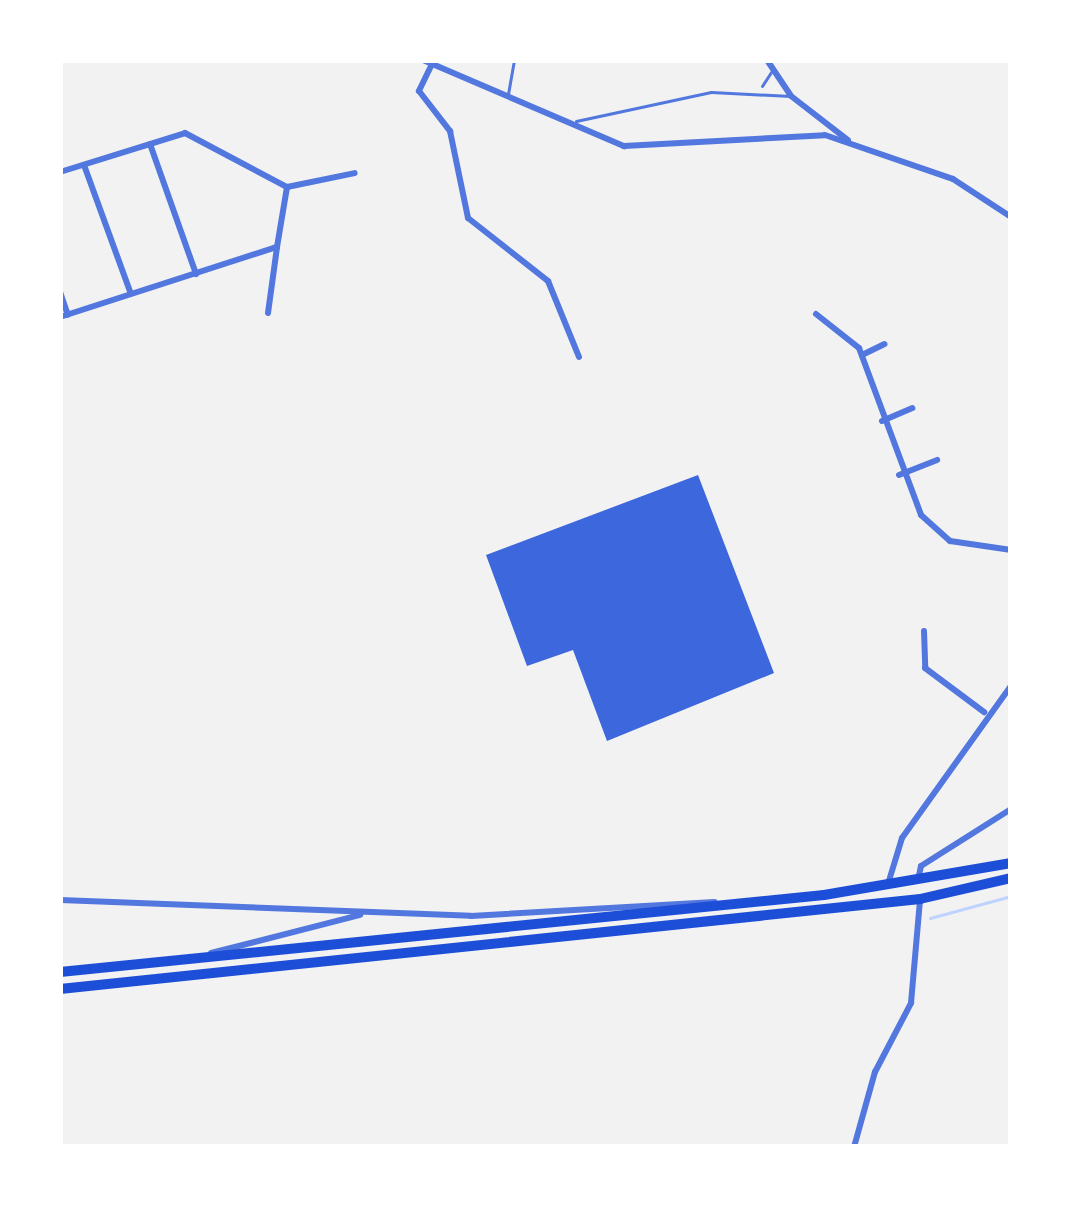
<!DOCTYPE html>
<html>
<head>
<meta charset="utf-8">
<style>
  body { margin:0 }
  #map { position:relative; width:1071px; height:1207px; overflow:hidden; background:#f2f2f2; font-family:Signika,sans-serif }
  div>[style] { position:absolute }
  .stream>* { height:3px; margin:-1.5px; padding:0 1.5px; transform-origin:1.5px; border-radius:1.5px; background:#bfd3fe }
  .building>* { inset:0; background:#3d67dc }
  .service>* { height:3px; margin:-1.5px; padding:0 1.5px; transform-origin:1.5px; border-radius:1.5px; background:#5277de }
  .minor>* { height:6px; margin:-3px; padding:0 3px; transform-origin:3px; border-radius:3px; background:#5277de }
  .primary>* { height:10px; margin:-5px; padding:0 5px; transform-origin:5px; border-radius:5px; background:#1d4ed8 }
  span { translate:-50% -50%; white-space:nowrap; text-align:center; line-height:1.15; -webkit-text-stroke:9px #fff; paint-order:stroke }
  .frame { position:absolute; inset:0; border:63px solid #fff; pointer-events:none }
</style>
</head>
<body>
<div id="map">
  <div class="stream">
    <i style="left:930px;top:918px;width:84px;rotate:-15.2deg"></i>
  </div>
  <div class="building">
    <i style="clip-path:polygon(698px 475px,774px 673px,607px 741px,573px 650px,527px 666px,486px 555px)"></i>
  </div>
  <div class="service">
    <i style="left:762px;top:86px;width:17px;rotate:-57deg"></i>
    <i style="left:508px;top:94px;width:35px;rotate:-80deg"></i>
    <i style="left:576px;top:121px;width:138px;rotate:-12.1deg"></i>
    <i style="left:711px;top:92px;width:80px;rotate:2.9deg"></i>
  </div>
  <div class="minor">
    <i style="left:423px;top:60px;width:219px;rotate:23.2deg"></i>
    <i style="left:624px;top:146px;width:201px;rotate:-3.1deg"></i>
    <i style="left:825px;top:135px;width:135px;rotate:19deg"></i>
    <i style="left:953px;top:179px;width:69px;rotate:33.2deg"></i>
    <i style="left:767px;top:60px;width:43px;rotate:56.3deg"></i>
    <i style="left:791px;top:96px;width:72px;rotate:37.7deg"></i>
    <i style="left:432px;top:64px;width:30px;rotate:116deg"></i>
    <i style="left:419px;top:91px;width:51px;rotate:52.2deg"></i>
    <i style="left:450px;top:131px;width:89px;rotate:78.3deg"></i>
    <i style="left:468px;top:218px;width:102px;rotate:38.2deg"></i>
    <i style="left:548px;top:281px;width:82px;rotate:67.8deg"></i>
    <i style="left:150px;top:144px;width:138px;rotate:70.5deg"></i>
    <i style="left:84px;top:165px;width:137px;rotate:70deg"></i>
    <i style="left:60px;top:172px;width:131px;rotate:-17.3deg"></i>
    <i style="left:185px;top:133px;width:115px;rotate:27.9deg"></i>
    <i style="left:287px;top:187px;width:69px;rotate:-11.6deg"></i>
    <i style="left:60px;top:292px;width:24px;rotate:71deg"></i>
    <i style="left:268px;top:313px;width:67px;rotate:-82.2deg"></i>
    <i style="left:816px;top:314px;width:55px;rotate:38.3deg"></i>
    <i style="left:859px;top:348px;width:178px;rotate:69.6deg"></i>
    <i style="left:921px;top:515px;width:39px;rotate:42deg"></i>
    <i style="left:950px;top:541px;width:62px;rotate:8.4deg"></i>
    <i style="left:60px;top:317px;width:228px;rotate:-17.9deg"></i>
    <i style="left:277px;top:247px;width:61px;rotate:-80.5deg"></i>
    <i style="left:862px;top:355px;width:25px;rotate:-26deg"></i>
    <i style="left:882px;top:421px;width:33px;rotate:-23deg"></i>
    <i style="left:899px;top:475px;width:41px;rotate:-21.5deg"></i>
    <i style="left:924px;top:631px;width:37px;rotate:88deg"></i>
    <i style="left:925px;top:668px;width:74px;rotate:36.7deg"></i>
    <i style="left:918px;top:880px;width:14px;rotate:-78deg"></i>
    <i style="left:921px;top:866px;width:107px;rotate:-32.3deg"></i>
    <i style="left:888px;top:884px;width:48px;rotate:-73.1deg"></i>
    <i style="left:902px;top:838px;width:187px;rotate:-54.4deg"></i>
    <i style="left:60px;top:900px;width:411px;rotate:2.2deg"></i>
    <i style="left:471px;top:916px;width:244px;rotate:-3.3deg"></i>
    <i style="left:211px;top:953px;width:154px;rotate:-14.3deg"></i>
    <i style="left:854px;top:1147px;width:78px;rotate:-74.4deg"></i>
    <i style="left:875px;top:1072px;width:78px;rotate:-62.4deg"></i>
    <i style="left:911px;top:1003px;width:102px;rotate:-85deg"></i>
  </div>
  <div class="primary">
    <i style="left:60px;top:972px;width:768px;rotate:-5.76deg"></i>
    <i style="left:824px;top:895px;width:190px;rotate:-9.7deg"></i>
    <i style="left:60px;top:989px;width:865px;rotate:-5.97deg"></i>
    <i style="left:920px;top:899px;width:93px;rotate:-13deg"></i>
  </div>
  <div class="frame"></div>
</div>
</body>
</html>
